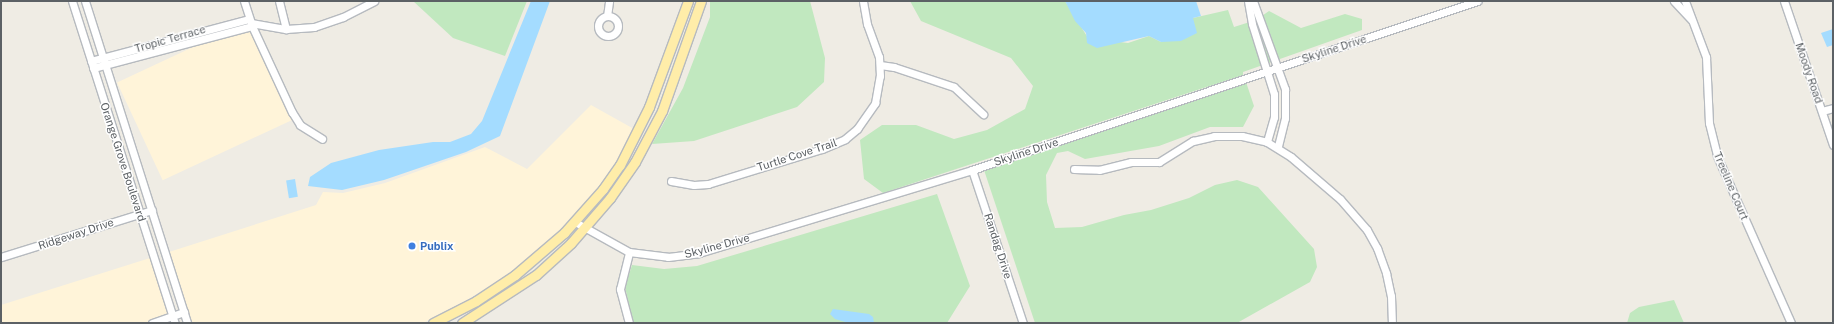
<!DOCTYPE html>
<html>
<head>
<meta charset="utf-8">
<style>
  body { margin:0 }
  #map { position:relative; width:1834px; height:324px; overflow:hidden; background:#efece4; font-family:"Public Sans",sans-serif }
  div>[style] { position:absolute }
  .commercial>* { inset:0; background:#fff4d9; transform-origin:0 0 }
  .green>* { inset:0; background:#c1e8bf }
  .water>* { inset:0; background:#a4dcff; transform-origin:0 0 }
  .roads { filter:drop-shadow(1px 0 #b6babf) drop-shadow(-1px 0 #b6babf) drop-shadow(0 1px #b6babf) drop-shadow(0 -1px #b6babf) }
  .minor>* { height:7px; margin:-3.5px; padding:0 3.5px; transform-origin:3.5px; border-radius:3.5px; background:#fff }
  .minor>.ring { margin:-3.5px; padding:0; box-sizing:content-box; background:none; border:7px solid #fff; border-radius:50% }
  .major>* { height:9px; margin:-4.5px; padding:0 4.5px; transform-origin:4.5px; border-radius:4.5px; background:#ffeda9 }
  .dots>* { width:11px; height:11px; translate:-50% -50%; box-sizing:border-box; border:2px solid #fff; border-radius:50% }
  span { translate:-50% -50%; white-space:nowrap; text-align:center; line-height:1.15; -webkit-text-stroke:3px #fff; paint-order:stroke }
  .street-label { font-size:11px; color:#5c6165 }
  .shop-label { font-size:11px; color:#366cbe; font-weight:700 }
  .left { translate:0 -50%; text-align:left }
  .frame { position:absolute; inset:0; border:2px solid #5c6165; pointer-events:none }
</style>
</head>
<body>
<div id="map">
  <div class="commercial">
    <i style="left:253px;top:19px;width:108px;height:150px;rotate:65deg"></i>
    <i style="clip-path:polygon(591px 105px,634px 129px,617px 162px,600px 187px,562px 230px,513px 272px,452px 309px,423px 323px,191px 323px,169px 252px,316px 205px,323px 192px,343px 193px,385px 183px,485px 147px,527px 169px)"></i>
    <i style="clip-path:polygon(150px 258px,172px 323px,1px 323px,1px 305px)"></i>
  </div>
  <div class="green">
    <i style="clip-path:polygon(413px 1px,527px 1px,505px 56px,453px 38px)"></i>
    <i style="clip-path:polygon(710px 1px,810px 1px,825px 58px,824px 82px,797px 107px,694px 141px,652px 144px,683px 88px,710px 17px)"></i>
    <i style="clip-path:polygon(910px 1px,1065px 1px,1088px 38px,1128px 43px,1149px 36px,1161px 42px,1193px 18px,1228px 10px,1234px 27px,1256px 20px,1269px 11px,1301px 28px,1345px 14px,1362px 19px,1362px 30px,1243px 72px,1243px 75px,883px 193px,864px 179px,860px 140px,882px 125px,916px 125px,954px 139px,987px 130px,1025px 109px,1033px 86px,1011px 58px,921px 21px)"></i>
    <i style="clip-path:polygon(1246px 82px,1254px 106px,1243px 127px,1210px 127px,1159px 146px,1085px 159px,1068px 151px,1057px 153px,1046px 175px,1047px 202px,1055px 228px,1082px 227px,1124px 215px,1151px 210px,1189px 198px,1215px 185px,1237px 180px,1258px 187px,1314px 249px,1317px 267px,1310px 282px,1237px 323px,1035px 323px,984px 170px)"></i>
    <i style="clip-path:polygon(937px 194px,970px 286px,947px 323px,633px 323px,625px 287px,632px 265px,664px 269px,697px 266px)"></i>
    <i style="clip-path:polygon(1674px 300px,1684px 323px,1627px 323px,1630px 313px,1639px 307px)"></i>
  </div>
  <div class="water">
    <i style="clip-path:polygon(531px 1px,550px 1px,500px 136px,466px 152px,384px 180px,342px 190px,308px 186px,310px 177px,331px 163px,379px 150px,433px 142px,450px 142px,471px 134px,482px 121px)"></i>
    <i style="clip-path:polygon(1065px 1px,1196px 1px,1201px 16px,1193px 18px,1197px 33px,1181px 41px,1161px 42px,1149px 36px,1097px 48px,1087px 43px,1086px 33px,1075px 21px)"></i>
    <i style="clip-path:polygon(1833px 29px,1833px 45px,1827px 47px,1821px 33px)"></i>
    <i style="left:295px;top:179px;width:18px;height:9px;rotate:81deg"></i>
    <i style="clip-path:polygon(833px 309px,869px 314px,873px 317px,874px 323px,849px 323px,835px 319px,830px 314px)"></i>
  </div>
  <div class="roads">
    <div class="minor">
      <i style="left:72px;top:1px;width:338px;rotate:72.3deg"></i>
      <i style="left:85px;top:1px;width:338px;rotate:72.4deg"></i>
      <i style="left:244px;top:1px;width:26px;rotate:72deg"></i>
      <i style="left:252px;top:26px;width:95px;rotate:65.1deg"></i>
      <i style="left:292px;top:112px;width:15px;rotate:58deg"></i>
      <i style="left:300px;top:125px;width:26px;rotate:32deg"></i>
      <i style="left:279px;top:1px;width:29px;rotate:76deg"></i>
      <i style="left:1248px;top:1px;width:23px;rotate:80deg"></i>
      <i style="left:1252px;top:24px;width:73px;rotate:72.6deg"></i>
      <i style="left:1274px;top:94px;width:23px;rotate:90deg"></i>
      <i style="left:1274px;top:117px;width:26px;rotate:106deg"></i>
      <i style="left:1253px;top:1px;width:94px;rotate:70deg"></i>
      <i style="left:1285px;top:89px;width:29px;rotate:90deg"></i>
      <i style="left:1285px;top:118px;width:30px;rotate:104deg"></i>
      <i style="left:1674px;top:1px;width:25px;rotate:47deg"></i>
      <i style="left:1685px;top:1px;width:60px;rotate:69.4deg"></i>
      <i style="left:1706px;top:57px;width:66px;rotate:87.4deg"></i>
      <i style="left:1709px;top:123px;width:34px;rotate:76deg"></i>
      <i style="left:1717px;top:156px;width:183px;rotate:66.1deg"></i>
      <i style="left:1784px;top:1px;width:152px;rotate:71.2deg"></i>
      <i style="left:607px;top:16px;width:15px;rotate:-82deg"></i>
      <i class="ring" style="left:598px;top:16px;width:13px;height:13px"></i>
      <i style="left:251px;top:23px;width:36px;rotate:10deg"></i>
      <i style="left:286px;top:29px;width:28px;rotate:-4deg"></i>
      <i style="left:314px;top:27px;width:31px;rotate:-19deg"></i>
      <i style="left:343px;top:17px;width:35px;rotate:-27deg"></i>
      <i style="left:91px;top:61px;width:163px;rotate:-14.9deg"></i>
      <i style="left:880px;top:65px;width:14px;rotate:8deg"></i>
      <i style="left:894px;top:67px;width:63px;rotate:18.4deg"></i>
      <i style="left:954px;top:87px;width:40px;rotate:43deg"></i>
      <i style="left:93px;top:68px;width:164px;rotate:-14.8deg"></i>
      <i style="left:1822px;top:111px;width:11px;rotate:-15deg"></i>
      <i style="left:1074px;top:169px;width:25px;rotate:2deg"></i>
      <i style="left:1099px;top:170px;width:33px;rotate:-14deg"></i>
      <i style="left:1131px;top:162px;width:28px"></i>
      <i style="left:1159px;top:162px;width:40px;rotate:-32deg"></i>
      <i style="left:1193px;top:141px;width:22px;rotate:-13deg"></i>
      <i style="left:1214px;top:136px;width:28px"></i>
      <i style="left:1242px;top:136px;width:26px;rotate:13deg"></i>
      <i style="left:1267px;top:142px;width:28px;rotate:32deg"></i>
      <i style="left:1291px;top:157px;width:65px;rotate:40.6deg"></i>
      <i style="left:1340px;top:199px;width:41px;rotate:48.9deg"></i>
      <i style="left:1367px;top:230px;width:21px;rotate:61deg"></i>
      <i style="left:1377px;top:248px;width:27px;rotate:70deg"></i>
      <i style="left:1386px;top:273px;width:24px;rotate:78deg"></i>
      <i style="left:1391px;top:296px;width:27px;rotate:88deg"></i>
      <i style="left:972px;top:170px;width:161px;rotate:71.6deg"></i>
      <i style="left:671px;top:181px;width:23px;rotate:10deg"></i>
      <i style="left:694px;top:185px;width:14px;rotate:-4deg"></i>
      <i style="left:708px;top:184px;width:119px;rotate:-17.1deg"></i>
      <i style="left:822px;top:149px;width:25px;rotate:-23deg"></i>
      <i style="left:845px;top:139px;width:16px;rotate:-40deg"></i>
      <i style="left:857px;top:129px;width:32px;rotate:-55deg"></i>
      <i style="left:875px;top:103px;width:27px;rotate:-80deg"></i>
      <i style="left:880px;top:76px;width:19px;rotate:-93deg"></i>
      <i style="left:879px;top:57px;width:35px;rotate:-110deg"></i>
      <i style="left:867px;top:24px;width:23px;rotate:-100deg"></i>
      <i style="left:575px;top:222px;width:62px;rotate:29.1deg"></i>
      <i style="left:629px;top:252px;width:39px;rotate:7deg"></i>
      <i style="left:668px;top:257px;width:31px;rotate:-7deg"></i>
      <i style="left:699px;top:253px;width:285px;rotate:-16.9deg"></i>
      <i style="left:972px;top:170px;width:533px;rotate:-18.5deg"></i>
      <i style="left:1px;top:257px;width:158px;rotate:-17.3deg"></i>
      <i style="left:152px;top:323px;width:34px;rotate:-19deg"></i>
      <i style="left:629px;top:323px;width:35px;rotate:-105deg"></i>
      <i style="left:620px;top:289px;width:38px;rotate:-76deg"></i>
    </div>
    <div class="major">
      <i style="left:433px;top:323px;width:48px;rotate:-27.1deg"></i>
      <i style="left:476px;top:301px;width:47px;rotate:-33.7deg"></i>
      <i style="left:515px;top:275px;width:65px;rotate:-40.6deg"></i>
      <i style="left:564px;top:233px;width:59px;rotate:-48.4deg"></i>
      <i style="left:603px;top:189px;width:29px;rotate:-55deg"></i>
      <i style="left:620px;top:165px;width:65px;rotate:-63.4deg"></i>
      <i style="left:649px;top:107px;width:113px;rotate:-69.8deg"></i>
      <i style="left:462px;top:323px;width:88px;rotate:-33deg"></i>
      <i style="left:536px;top:275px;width:47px;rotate:-42.4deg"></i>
      <i style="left:571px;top:243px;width:60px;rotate:-49.1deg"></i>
      <i style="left:610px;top:198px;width:44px;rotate:-55.2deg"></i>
      <i style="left:635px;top:162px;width:58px;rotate:-62.1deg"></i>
      <i style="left:662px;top:111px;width:117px;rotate:-70.5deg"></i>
    </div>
  </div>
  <div class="dots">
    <i style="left:412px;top:246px;background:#3f7fe0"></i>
  </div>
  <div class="street-label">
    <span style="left:170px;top:39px;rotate:-16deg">Tropic Terrace</span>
    <span style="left:1334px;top:49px;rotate:-18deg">Skyline Drive</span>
    <span style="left:1809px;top:73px;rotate:71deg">Moody Road</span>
    <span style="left:1026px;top:152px;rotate:-18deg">Skyline Drive</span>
    <span style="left:797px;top:155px;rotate:-18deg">Turtle Cove Trail</span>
    <span style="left:123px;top:162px;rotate:72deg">Orange Grove Boulevard</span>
    <span style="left:1731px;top:186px;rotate:67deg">Treeline Court</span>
    <span style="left:76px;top:234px;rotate:-18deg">Ridgeway Drive</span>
    <span style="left:717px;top:246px;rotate:-15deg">Skyline Drive</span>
    <span style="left:998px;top:246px;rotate:72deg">Randag Drive</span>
  </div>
  <div class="shop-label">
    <span class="left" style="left:420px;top:246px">Publix</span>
  </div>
  <div class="frame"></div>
</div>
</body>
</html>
